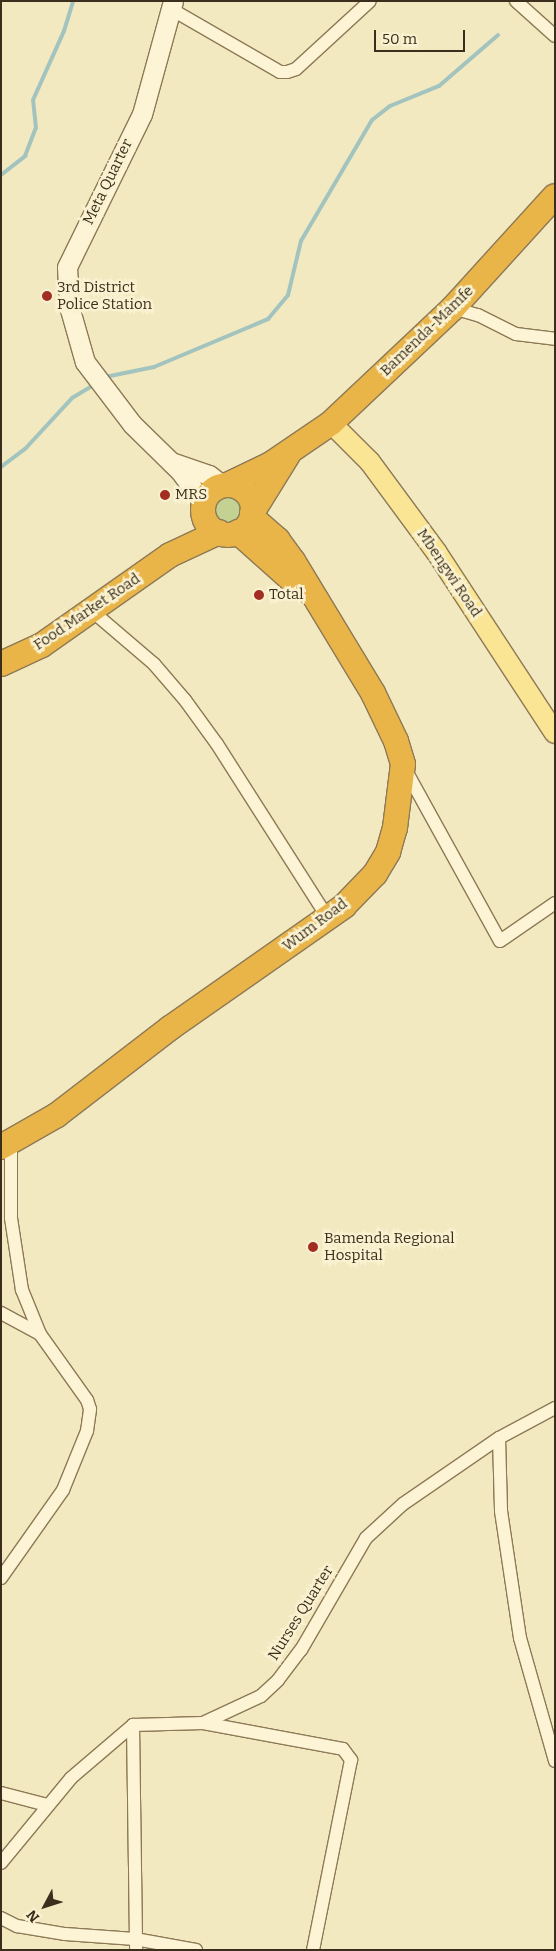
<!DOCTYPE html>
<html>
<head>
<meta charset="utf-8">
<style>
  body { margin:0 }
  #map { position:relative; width:556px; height:1951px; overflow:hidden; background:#f2e9c0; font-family:Bitter,serif }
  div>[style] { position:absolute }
  .green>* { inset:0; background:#c3d193 }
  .round { border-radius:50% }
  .stream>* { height:4px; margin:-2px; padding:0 2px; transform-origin:2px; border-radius:2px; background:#a3c4be }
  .roads { filter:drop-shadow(1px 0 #8d7956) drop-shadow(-1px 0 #8d7956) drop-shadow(0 1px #8d7956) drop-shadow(0 -1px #8d7956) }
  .street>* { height:12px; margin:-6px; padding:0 6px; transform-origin:6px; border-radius:6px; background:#fcf4d4 }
  .secondary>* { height:19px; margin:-9.5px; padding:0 9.5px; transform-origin:9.5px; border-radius:9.5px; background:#fcf4d4 }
  .primary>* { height:20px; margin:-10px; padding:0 10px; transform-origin:10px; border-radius:10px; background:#f9e594 }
  .highway>* { height:24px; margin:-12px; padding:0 12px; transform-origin:12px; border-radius:12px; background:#e9b549 }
  .highway>.ring { margin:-12px; padding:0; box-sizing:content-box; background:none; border:24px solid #e9b549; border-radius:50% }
  .dots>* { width:14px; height:14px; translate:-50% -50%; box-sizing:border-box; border:2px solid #f9f1d0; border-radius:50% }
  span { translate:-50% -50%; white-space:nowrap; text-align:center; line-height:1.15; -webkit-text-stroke:5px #f9f1d0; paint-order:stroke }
  .street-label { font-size:15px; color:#3b2e1c }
  .poi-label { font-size:15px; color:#3b2e1c }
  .left { translate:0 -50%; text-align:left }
  .frame { position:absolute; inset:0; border:2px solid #3b2e1c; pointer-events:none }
  .north { position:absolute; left:20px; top:1881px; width:50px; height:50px; -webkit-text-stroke:4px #f9f1d0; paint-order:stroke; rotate:230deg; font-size:14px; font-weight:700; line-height:20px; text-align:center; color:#3b2e1c }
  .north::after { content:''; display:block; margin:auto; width:18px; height:22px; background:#3b2e1c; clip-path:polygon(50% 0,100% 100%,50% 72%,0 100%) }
  .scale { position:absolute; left:374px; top:30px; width:91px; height:22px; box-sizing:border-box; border:2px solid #3b2e1c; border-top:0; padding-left:6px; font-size:15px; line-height:18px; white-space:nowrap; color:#3b2e1c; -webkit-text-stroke:4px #f9f1d0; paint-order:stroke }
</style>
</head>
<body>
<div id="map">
  <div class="green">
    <i class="round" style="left:212px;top:494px;width:30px;height:30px"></i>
  </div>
  <div class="stream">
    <i style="left:1px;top:175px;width:31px;rotate:-38deg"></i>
    <i style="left:25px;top:156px;width:30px;rotate:-69deg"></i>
    <i style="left:36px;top:128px;width:28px;rotate:-96deg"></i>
    <i style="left:33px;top:100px;width:76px;rotate:-65.8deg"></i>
    <i style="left:64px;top:31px;width:31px;rotate:-73deg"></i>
    <i style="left:105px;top:377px;width:50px;rotate:-11.5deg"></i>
    <i style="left:154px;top:367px;width:124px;rotate:-22.8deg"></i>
    <i style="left:268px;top:319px;width:31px;rotate:-50deg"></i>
    <i style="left:288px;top:295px;width:56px;rotate:-76.5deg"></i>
    <i style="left:301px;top:241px;width:140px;rotate:-59.6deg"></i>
    <i style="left:372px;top:120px;width:23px;rotate:-38deg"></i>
    <i style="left:390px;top:106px;width:53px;rotate:-22.2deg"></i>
    <i style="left:439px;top:86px;width:78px;rotate:-40.8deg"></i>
    <i style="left:1px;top:467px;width:30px;rotate:-37deg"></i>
    <i style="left:25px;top:449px;width:69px;rotate:-47.3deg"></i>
    <i style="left:72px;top:398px;width:27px;rotate:-31deg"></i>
  </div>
  <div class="roads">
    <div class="street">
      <i style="left:516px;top:1px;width:52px;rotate:41.9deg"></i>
      <i style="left:171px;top:9px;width:126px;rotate:30deg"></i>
      <i style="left:280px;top:72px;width:7px"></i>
      <i style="left:287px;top:72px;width:9px;rotate:-18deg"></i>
      <i style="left:296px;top:69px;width:100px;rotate:-42.6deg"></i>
      <i style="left:453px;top:308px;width:26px;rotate:16deg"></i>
      <i style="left:478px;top:315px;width:42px;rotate:26.6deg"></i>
      <i style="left:516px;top:334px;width:39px;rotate:7deg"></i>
      <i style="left:92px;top:611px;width:82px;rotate:40.5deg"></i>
      <i style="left:154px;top:664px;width:48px;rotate:49.3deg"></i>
      <i style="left:185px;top:700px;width:54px;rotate:54deg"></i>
      <i style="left:217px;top:744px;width:206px;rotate:57.5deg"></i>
      <i style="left:405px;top:769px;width:196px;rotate:61.1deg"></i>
      <i style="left:500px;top:941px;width:67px;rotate:-34.6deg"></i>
      <i style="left:1px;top:1313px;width:44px;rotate:28.3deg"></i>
      <i style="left:499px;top:1438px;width:73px;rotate:88.4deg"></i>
      <i style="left:501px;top:1511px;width:128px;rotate:81.5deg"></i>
      <i style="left:520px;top:1638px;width:128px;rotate:74.1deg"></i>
      <i style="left:1px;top:1578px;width:108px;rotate:-54.8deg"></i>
      <i style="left:63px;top:1490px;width:64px;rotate:-67.9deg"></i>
      <i style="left:87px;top:1431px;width:22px;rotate:-82deg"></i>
      <i style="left:90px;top:1409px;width:9px;rotate:-108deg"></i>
      <i style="left:87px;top:1400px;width:81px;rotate:-125.5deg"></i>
      <i style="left:40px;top:1334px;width:48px;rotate:-112.2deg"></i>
      <i style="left:22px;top:1290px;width:73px;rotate:-98.7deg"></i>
      <i style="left:11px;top:1218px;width:78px;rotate:-90deg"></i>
      <i style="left:203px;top:1723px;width:142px;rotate:10.5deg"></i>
      <i style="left:343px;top:1749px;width:14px;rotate:54deg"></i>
      <i style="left:351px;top:1760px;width:194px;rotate:101.3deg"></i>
      <i style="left:133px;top:1725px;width:225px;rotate:89.2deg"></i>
      <i style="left:1px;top:1793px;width:48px;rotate:14.6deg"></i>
      <i style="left:1px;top:1863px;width:110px;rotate:-50.5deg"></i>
      <i style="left:71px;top:1778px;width:82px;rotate:-40.5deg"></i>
      <i style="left:133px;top:1725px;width:70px;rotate:-1.6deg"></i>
      <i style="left:203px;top:1723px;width:64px;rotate:-25deg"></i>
      <i style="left:261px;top:1696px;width:23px;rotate:-43deg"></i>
      <i style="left:278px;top:1680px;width:38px;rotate:-53deg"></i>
      <i style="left:301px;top:1650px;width:129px;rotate:-59.9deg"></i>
      <i style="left:366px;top:1538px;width:50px;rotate:-42.6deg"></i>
      <i style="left:403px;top:1504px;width:116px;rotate:-34.5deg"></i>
      <i style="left:499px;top:1438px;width:64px;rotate:-28.2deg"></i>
      <i style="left:1px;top:1918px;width:18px;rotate:27deg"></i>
      <i style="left:17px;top:1926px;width:49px;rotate:9.5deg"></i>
      <i style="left:65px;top:1934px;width:70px;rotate:4.1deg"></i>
      <i style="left:135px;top:1939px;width:62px;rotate:10.2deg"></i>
    </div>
    <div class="secondary">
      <i style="left:173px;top:1px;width:117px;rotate:105.3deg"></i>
      <i style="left:142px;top:114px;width:170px;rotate:116.1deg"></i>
      <i style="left:67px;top:267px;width:39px;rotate:87deg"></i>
      <i style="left:69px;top:306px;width:58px;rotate:74.1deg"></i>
      <i style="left:85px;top:362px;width:78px;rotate:52.8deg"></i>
      <i style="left:132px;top:424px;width:67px;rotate:44.4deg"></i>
      <i style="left:180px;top:471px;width:41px;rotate:54deg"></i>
      <i style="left:171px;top:462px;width:40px;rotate:18.9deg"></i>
      <i style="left:209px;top:475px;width:16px;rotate:38deg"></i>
    </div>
    <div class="primary">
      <i style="left:331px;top:423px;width:55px;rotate:45deg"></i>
      <i style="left:370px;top:462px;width:113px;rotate:53.6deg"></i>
      <i style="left:437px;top:553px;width:215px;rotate:56.8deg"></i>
    </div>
    <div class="highway">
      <i style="left:227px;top:485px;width:49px;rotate:-25.5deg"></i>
      <i style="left:271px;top:464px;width:73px;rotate:-34.3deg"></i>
      <i style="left:331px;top:423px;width:168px;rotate:-43.3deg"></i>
      <i style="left:453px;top:308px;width:151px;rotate:-47.7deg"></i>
      <i class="ring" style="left:203px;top:485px;width:26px;height:26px"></i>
      <i style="left:252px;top:513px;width:68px;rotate:-58.2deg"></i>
      <i style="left:238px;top:532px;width:86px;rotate:41.7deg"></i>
      <i style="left:1px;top:664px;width:45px;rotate:-24.9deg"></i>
      <i style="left:42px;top:645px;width:156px;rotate:-35.1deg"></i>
      <i style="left:170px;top:555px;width:54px;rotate:-25.1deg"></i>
      <i style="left:1px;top:1147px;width:64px;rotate:-29.7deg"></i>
      <i style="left:57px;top:1115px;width:143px;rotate:-37.6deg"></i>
      <i style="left:170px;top:1028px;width:213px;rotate:-35deg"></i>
      <i style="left:344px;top:906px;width:45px;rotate:-45.9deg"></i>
      <i style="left:375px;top:874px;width:26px;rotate:-59deg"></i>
      <i style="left:388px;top:852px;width:25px;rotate:-74deg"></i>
      <i style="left:395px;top:828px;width:64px;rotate:-82.9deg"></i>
      <i style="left:403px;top:764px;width:24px;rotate:-107deg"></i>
      <i style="left:396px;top:741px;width:53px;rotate:-115.6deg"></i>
      <i style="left:373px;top:693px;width:154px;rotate:-121.2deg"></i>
      <i style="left:293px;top:561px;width:26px;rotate:-126deg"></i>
      <i style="left:278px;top:540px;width:35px;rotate:-139deg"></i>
    </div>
  </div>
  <div class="dots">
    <i style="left:47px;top:296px;background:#a12e20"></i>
    <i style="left:165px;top:495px;background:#a12e20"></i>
    <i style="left:259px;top:595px;background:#a12e20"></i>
    <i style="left:313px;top:1247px;background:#a12e20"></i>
  </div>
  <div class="street-label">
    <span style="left:108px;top:182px;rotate:-64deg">Meta Quarter</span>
    <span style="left:427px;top:331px;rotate:-44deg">Bamenda-Mamfe</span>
    <span style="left:449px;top:573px;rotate:56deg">Mbengwi Road</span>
    <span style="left:87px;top:612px;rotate:-34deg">Food Market Road</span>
    <span style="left:315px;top:925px;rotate:-37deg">Wum Road</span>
    <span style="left:301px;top:1613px;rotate:-58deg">Nurses Quarter</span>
  </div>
  <div class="poi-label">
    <span class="left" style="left:57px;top:296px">3rd District<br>Police Station</span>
    <span class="left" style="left:175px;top:495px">MRS</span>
    <span class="left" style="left:269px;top:595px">Total</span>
    <span class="left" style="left:324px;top:1247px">Bamenda Regional<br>Hospital</span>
  </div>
  <div class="frame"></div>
  <div class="north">N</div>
  <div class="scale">50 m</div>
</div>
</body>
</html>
